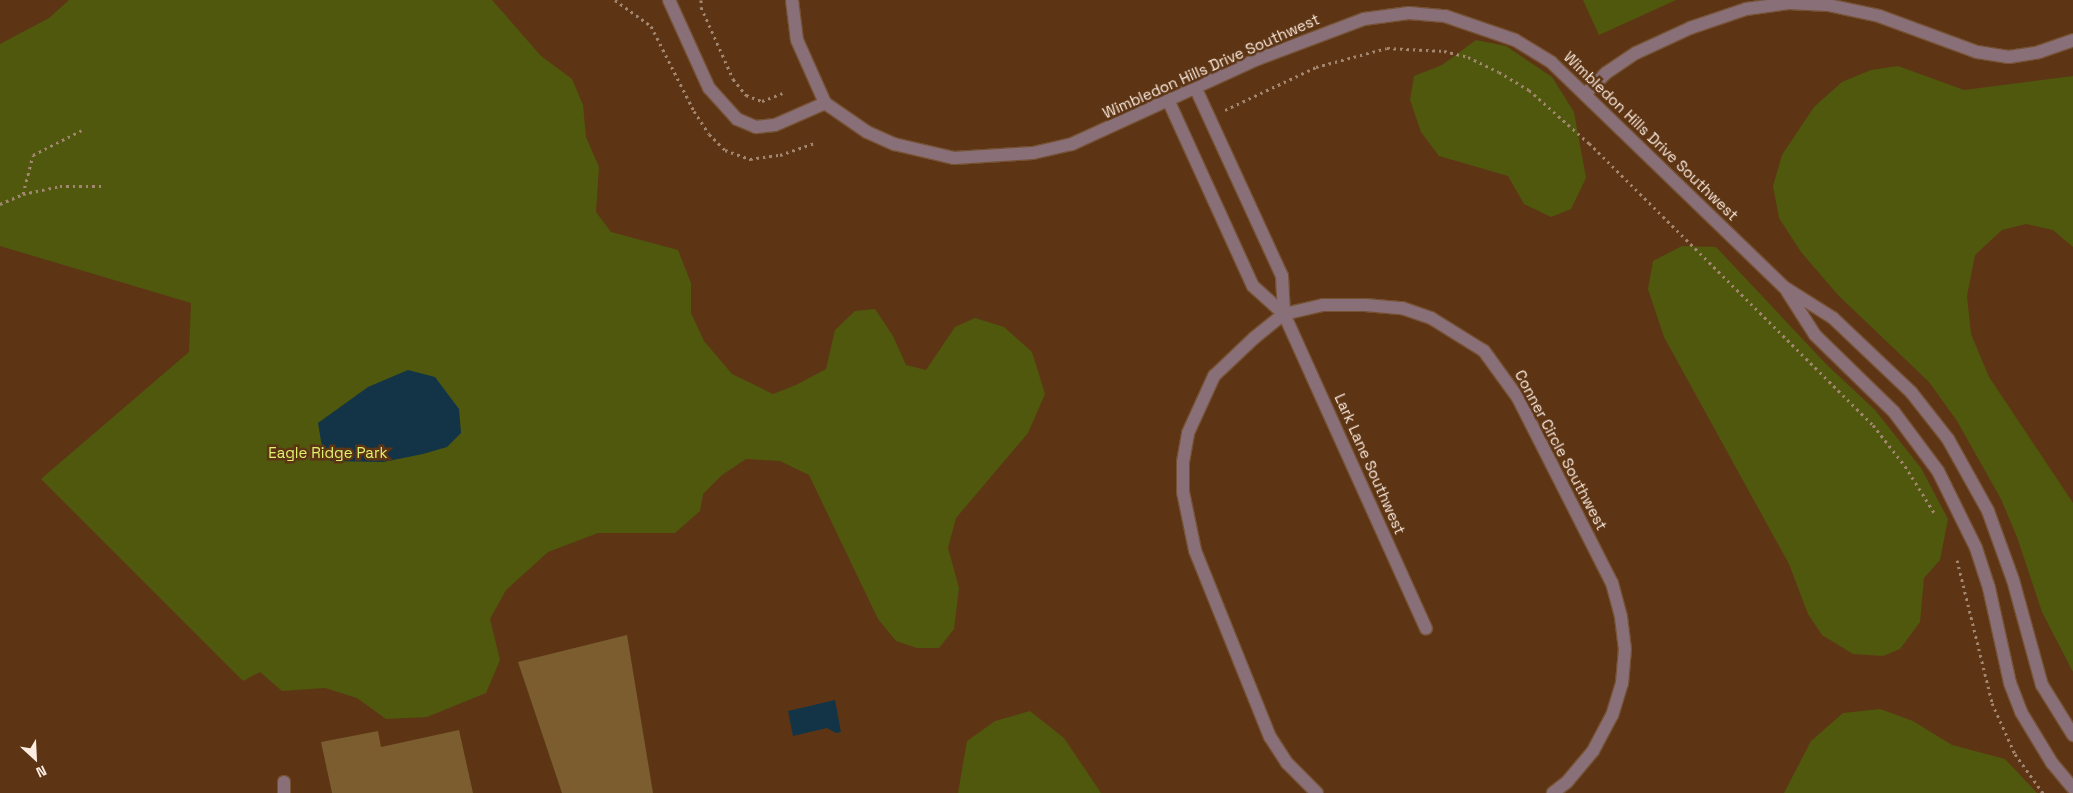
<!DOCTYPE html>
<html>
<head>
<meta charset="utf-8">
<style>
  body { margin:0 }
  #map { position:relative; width:2073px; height:793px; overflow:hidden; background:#5d3514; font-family:"Space Grotesk",sans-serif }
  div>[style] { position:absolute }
  .green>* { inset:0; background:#4f580d }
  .water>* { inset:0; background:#133447 }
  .building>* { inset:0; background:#7b5d30 }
  .path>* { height:3px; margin-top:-1.5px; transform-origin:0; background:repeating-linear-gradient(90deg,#a3866f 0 2.5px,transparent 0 6.5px) }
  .roads { filter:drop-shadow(1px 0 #765235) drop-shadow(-1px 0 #765235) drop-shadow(0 1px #765235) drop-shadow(0 -1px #765235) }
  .minor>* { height:12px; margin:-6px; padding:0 6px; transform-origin:6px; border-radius:6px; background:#897078 }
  span { translate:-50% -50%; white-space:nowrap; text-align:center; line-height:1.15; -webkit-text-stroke:5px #5d3514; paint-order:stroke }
  .street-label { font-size:15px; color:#fcece2 }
  .park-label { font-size:15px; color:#def26e }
  .north { position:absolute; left:10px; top:733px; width:50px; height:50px; -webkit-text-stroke:4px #5d3514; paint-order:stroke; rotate:155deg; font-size:14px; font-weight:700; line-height:20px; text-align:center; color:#fcece2 }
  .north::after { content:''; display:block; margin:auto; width:18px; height:22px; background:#fcece2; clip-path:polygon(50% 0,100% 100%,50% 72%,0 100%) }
</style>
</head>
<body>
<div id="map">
  <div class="green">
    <i style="clip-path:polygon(69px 0,492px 0,541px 56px,572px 79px,583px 105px,586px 137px,599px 167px,596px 212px,611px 232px,678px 250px,691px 283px,691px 313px,704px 341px,732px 374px,773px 394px,796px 385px,826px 369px,835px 330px,855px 311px,875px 309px,893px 336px,906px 365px,926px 370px,955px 327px,975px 318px,1004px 327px,1032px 352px,1045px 394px,1028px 433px,956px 518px,948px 548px,959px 588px,954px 629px,939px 648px,917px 648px,896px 641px,878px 619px,809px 475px,780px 461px,746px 459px,722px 475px,703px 494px,700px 511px,675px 533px,598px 533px,548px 552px,506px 590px,490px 619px,500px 660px,486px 693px,427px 717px,386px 719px,357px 698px,325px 688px,282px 691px,260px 672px,243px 681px,41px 479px,189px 352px,191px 303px,0 246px,0 44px,49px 18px)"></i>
    <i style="clip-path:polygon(1583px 0,1676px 0,1599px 35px)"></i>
    <i style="clip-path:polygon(1476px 40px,1506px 46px,1552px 77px,1574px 112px,1586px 178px,1571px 209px,1551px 217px,1524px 204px,1508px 176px,1439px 156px,1421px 132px,1410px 100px,1414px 76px,1442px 65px)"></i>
    <i style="clip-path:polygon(1898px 66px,1964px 90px,2073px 76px,2073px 247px,2053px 230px,2026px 224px,2002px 230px,1975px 255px,1967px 296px,1971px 334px,1989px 377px,2073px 503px,2073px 672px,2042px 612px,2017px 537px,2001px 499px,1957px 421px,1929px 382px,1838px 295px,1801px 252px,1779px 218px,1773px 186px,1782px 155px,1814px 107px,1842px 82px,1871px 70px)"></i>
    <i style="clip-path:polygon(1682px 246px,1716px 247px,1826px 364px,1875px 410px,1921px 468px,1948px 519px,1940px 560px,1924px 578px,1920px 622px,1900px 649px,1883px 656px,1853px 654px,1822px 635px,1808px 614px,1789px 564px,1664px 337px,1648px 289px,1653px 261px)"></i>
    <i style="clip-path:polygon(1880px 709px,1913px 721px,1952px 745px,2005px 759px,2037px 793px,1784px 793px,1811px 741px,1843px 713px)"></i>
    <i style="clip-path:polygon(1030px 711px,1064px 738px,1101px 793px,958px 793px,967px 741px,995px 721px)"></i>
  </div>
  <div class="water">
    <i style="clip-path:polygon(408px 370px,435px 377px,459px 409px,461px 433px,447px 447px,423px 454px,383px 462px,330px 461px,322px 447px,318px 423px,368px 387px)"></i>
    <i style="clip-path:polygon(835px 700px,841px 732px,836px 733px,827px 728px,793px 736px,788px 711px)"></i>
  </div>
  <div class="building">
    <i style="clip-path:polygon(627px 635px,653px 793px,562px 793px,518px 662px)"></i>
    <i style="clip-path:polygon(459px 730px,473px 793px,332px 793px,321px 742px,378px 731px,381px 747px)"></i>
  </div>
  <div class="path">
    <i style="left:615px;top:0;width:44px;rotate:35.8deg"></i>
    <i style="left:651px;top:26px;width:95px;rotate:63.2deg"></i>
    <i style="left:694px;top:111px;width:27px;rotate:57deg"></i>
    <i style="left:709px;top:134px;width:23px;rotate:45deg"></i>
    <i style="left:725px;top:150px;width:27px;rotate:20deg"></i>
    <i style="left:750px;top:159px;width:30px;rotate:-8deg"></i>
    <i style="left:780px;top:155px;width:37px;rotate:-19deg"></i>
    <i style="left:701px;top:0;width:7px;rotate:90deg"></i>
    <i style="left:701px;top:7px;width:79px;rotate:66deg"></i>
    <i style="left:733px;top:79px;width:21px;rotate:51deg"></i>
    <i style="left:746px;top:95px;width:17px;rotate:21deg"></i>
    <i style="left:762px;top:101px;width:22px;rotate:-21deg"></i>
    <i style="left:1225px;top:110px;width:101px;rotate:-25.3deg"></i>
    <i style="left:1316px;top:67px;width:73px;rotate:-15deg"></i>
    <i style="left:1387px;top:48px;width:57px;rotate:3deg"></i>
    <i style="left:1444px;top:51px;width:25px;rotate:14deg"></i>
    <i style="left:1468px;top:57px;width:34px;rotate:26deg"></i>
    <i style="left:1499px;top:72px;width:35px;rotate:31deg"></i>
    <i style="left:1529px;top:90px;width:80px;rotate:41.5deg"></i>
    <i style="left:1589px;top:143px;width:400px;rotate:44.8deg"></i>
    <i style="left:1873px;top:425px;width:52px;rotate:52deg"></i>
    <i style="left:1905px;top:466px;width:57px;rotate:58deg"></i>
    <i style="left:23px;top:194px;width:40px;rotate:-75.6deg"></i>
    <i style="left:33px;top:155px;width:55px;rotate:-27deg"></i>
    <i style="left:0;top:204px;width:25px;rotate:-23deg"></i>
    <i style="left:23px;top:194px;width:38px;rotate:-12deg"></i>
    <i style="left:60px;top:186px;width:41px"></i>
    <i style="left:1957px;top:560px;width:147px;rotate:76.2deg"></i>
    <i style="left:1992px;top:703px;width:56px;rotate:65.7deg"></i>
    <i style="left:2015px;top:754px;width:48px;rotate:54.3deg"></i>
  </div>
  <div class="roads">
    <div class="minor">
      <i style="left:669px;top:0;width:97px;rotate:65.6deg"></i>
      <i style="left:709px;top:88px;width:42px;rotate:47.9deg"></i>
      <i style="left:737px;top:119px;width:21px;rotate:23deg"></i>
      <i style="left:756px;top:127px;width:19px;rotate:-6deg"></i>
      <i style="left:775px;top:125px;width:55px;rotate:-23.7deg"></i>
      <i style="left:792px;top:0;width:40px;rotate:82.9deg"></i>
      <i style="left:797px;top:40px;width:69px;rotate:66deg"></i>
      <i style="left:825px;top:103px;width:51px;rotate:34.6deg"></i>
      <i style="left:867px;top:132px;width:30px;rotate:24deg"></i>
      <i style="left:894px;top:144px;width:62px;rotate:13.1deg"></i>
      <i style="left:954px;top:158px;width:79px;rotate:-3.6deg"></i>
      <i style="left:1033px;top:153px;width:40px;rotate:-13deg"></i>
      <i style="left:1072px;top:144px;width:205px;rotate:-24.6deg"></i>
      <i style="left:1258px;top:59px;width:113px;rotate:-20.7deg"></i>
      <i style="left:1364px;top:19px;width:45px;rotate:-7.6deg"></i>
      <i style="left:1409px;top:13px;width:36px;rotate:5deg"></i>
      <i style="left:1445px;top:16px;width:74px;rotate:18.9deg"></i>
      <i style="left:1515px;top:40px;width:42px;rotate:31.4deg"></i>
      <i style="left:1551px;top:62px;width:324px;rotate:44deg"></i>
      <i style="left:1784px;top:287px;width:58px;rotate:32.3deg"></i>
      <i style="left:1833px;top:318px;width:108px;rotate:43.5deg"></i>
      <i style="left:1911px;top:392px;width:60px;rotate:51.8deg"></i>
      <i style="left:1948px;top:439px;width:82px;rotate:60.9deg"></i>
      <i style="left:1988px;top:511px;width:73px;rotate:70.1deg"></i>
      <i style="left:2013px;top:580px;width:109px;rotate:74.6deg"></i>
      <i style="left:2042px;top:685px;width:59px;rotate:58.2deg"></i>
      <i style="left:1196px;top:89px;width:206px;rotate:65.3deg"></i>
      <i style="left:1282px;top:276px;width:38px;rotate:87deg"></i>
      <i style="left:1284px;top:314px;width:345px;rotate:65.7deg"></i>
      <i style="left:1586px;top:93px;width:28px;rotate:-45deg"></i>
      <i style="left:1606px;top:73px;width:36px;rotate:-34deg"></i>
      <i style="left:1636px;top:53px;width:60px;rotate:-24.8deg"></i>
      <i style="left:1690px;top:28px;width:59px;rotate:-18.7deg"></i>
      <i style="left:1746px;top:9px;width:43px;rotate:-7.9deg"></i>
      <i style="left:1789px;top:3px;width:39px;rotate:3deg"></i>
      <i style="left:1828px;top:5px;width:52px;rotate:12.2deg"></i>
      <i style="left:1879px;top:16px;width:104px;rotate:20.2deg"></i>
      <i style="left:1977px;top:52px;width:32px;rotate:9deg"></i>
      <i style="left:2009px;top:57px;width:30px;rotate:-9deg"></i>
      <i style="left:2039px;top:52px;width:36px;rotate:-19deg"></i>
      <i style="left:1169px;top:102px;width:202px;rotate:65.5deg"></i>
      <i style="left:1253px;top:286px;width:42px;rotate:42.1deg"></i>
      <i style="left:1787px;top:291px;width:52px;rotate:57.5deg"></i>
      <i style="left:1815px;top:335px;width:110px;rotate:44.3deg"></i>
      <i style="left:1894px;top:412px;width:74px;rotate:53.3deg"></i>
      <i style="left:1938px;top:471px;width:86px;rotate:63.7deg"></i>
      <i style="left:1976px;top:548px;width:42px;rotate:72deg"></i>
      <i style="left:1989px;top:588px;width:97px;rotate:77.5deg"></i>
      <i style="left:2010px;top:683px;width:31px;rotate:69deg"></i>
      <i style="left:2021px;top:712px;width:60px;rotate:58.7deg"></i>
      <i style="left:2052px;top:763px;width:33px;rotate:50deg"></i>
      <i style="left:284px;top:782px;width:11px;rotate:90deg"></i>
      <i style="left:1317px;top:793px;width:42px;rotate:-135deg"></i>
      <i style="left:1287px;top:763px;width:31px;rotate:-123deg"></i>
      <i style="left:1270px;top:737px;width:201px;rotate:-111.9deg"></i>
      <i style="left:1195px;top:550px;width:59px;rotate:-101.7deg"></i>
      <i style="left:1183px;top:492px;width:30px;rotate:-90deg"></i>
      <i style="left:1183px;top:462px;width:29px;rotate:-80deg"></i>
      <i style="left:1188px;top:433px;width:63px;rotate:-65.5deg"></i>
      <i style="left:1214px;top:376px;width:55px;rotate:-43.5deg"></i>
      <i style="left:1254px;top:338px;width:38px;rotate:-39deg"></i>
      <i style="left:1284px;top:314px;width:40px;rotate:-13deg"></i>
      <i style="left:1323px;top:305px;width:42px"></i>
      <i style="left:1365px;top:305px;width:37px;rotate:5deg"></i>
      <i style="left:1402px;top:308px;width:31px;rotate:19deg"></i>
      <i style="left:1431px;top:318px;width:62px;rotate:31.9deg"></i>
      <i style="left:1484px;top:351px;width:58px;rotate:54.1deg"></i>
      <i style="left:1518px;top:398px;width:208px;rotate:63.1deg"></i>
      <i style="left:1612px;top:583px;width:35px;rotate:75deg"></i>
      <i style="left:1621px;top:617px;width:32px;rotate:83deg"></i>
      <i style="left:1625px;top:649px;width:34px;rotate:95deg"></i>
      <i style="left:1622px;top:683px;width:34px;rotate:107deg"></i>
      <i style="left:1612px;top:715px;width:41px;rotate:117.8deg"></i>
      <i style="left:1593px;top:751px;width:40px;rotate:130deg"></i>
      <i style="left:1567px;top:782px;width:18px;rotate:142deg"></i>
    </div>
  </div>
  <div class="street-label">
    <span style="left:1211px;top:66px;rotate:-24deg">Wimbledon Hills Drive Southwest</span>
    <span style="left:1651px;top:136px;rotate:44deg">Wimbledon Hills Drive Southwest</span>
    <span style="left:1561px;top:450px;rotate:62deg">Conner Circle Southwest</span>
    <span style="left:1370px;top:464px;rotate:66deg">Lark Lane Southwest</span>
  </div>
  <div class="park-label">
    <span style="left:328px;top:453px">Eagle Ridge Park</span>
  </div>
  <div class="north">N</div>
</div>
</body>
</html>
